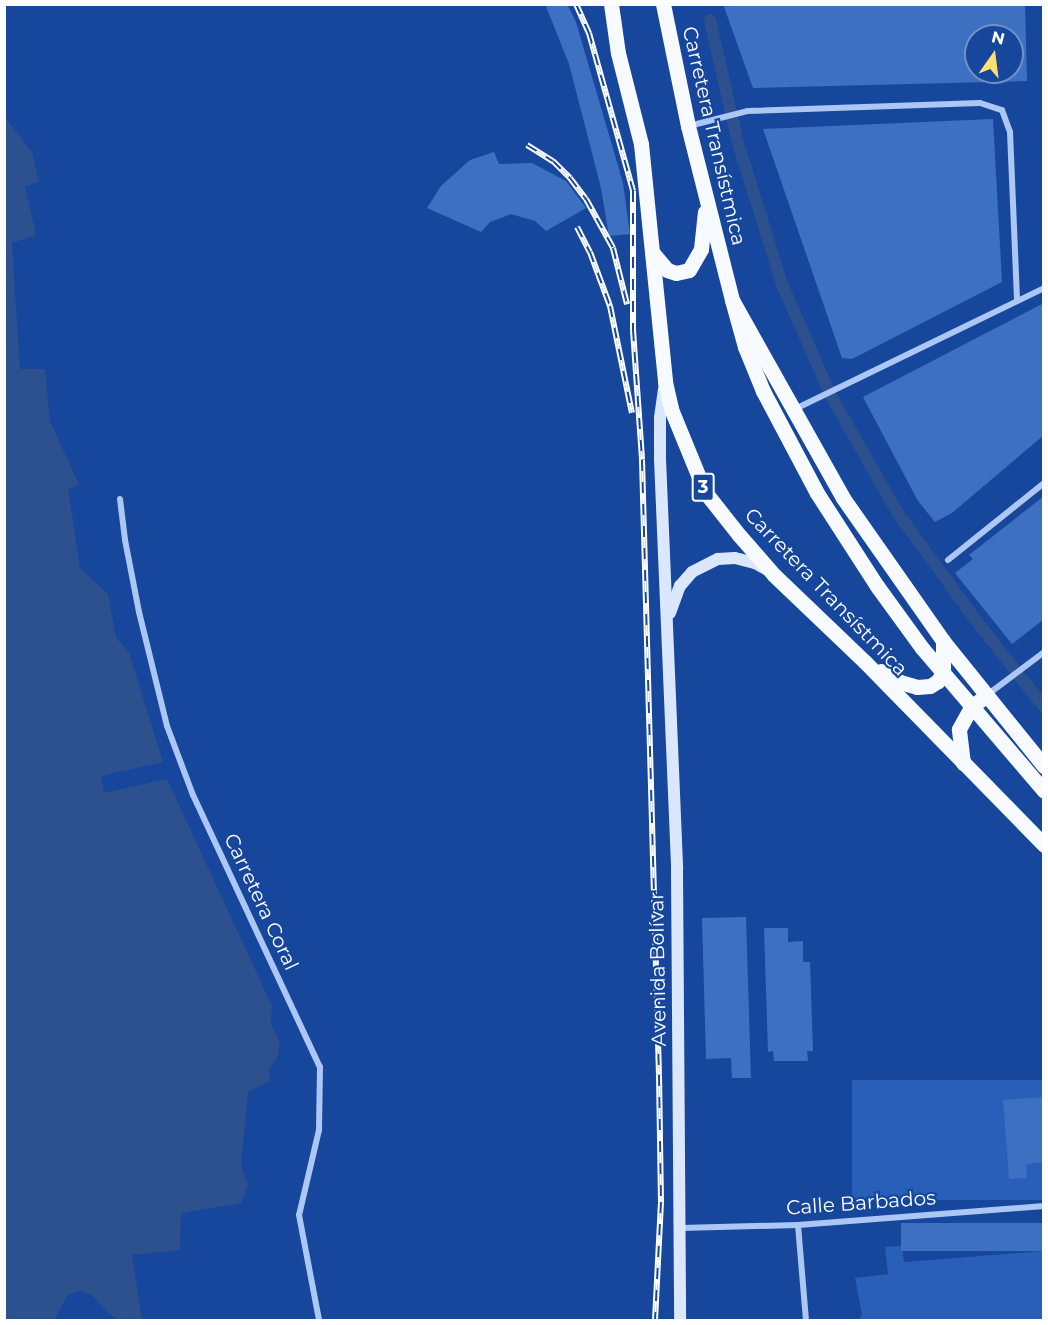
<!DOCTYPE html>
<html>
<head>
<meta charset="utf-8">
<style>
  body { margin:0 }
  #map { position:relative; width:1048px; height:1325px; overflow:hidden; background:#16479c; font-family:Montserrat,sans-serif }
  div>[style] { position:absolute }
  .green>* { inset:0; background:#295fb9; transform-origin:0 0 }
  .water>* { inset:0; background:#2d508f }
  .canal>* { height:12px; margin:-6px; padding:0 6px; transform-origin:6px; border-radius:6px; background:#2d508f }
  .building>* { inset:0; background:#3e70c2; transform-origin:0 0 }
  .minor>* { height:6px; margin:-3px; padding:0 3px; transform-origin:3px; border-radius:3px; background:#acc7f3 }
  .secondary>* { height:12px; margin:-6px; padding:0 6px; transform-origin:6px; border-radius:6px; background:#dbe7fc }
  .primary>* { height:15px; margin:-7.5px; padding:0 7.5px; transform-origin:7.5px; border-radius:7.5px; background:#f7faff }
  .rail>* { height:6px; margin-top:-3px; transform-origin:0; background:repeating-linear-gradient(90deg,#16479c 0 11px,#fff 0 22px); box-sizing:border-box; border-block:2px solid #fff }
  .primary-bridge>* { height:15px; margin:-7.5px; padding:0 7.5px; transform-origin:7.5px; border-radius:7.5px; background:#f7faff }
  span { translate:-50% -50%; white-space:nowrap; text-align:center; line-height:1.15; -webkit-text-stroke:4.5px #16479c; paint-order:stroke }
  .shield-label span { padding:2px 4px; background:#16479c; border:2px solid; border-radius:4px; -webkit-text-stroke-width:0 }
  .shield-label { font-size:18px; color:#fff; font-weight:700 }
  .street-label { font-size:20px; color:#fff }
  .frame { position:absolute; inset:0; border:6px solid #fff; pointer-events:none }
  .north { position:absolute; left:964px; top:24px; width:60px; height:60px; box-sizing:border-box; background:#16479c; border:2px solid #7391c4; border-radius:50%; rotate:14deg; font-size:16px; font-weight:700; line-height:24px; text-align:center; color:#fff }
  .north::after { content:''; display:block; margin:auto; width:21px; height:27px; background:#ffdf6d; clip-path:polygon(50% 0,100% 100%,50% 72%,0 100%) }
</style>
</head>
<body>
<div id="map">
  <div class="green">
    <i style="left:1043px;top:1080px;width:120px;height:191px;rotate:90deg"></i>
    <i style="clip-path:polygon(902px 1246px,904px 1262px,1043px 1251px,1043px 1320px,859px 1320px,862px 1315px,855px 1278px,888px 1274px,885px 1247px)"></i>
  </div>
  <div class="water">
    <i style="clip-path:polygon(4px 116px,32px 152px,39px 182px,25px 186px,36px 235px,12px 243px,20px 369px,45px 369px,50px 421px,79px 485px,68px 489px,80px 568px,108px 594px,116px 638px,129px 652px,163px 762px,101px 776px,104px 793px,167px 779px,272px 1006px,271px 1024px,280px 1043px,277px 1058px,269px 1069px,270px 1081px,248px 1092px,241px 1166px,248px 1185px,241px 1203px,181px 1213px,180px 1250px,132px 1255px,142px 1320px,119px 1320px,107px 1312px,92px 1295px,79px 1291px,67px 1295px,55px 1320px,5px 1320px)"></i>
  </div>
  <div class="canal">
    <i style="left:710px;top:20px;width:126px;rotate:77.2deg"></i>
    <i style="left:738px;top:143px;width:148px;rotate:72.7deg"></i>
    <i style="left:782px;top:284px;width:120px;rotate:66.4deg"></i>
    <i style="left:830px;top:394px;width:136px;rotate:60.4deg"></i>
    <i style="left:897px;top:512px;width:137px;rotate:53.9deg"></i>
    <i style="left:978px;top:623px;width:107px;rotate:51.8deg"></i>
  </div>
  <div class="building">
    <i style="clip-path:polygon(545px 4px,567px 4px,576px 22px,623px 183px,630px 234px,609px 236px,601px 188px,569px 64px)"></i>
    <i style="clip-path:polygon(evenodd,723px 4px,1025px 4px,1027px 81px,753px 88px,723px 4px,976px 36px,1012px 36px,1012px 72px,976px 72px,976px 36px)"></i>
    <i style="clip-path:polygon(993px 119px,1002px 282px,852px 359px,842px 358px,763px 129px)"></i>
    <i style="clip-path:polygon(494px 152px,499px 164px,532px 163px,566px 181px,586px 208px,546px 231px,535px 221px,511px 214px,490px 222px,481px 232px,427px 208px,441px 186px,470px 160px)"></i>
    <i style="clip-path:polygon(1044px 303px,1044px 435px,952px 513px,935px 522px,918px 501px,863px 397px)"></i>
    <i style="clip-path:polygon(1044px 496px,1044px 619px,1012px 644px,955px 573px,973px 559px,969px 555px)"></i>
    <i style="clip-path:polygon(746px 917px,751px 1078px,732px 1078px,731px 1058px,706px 1059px,702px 918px)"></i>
    <i style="clip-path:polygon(764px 928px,788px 928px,788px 942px,803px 941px,803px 962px,810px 962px,813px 1051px,807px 1051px,808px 1061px,774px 1061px,773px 1051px,768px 1052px)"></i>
    <i style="clip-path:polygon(1044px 1097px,1044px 1162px,1026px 1164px,1027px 1178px,1009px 1179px,1003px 1100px)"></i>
    <i style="left:1044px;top:1223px;width:28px;height:143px;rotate:90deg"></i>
  </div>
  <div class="minor">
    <i style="left:689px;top:126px;width:61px;rotate:-14.3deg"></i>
    <i style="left:748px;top:111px;width:232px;rotate:-2deg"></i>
    <i style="left:980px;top:103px;width:23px;rotate:18deg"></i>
    <i style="left:1002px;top:110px;width:23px;rotate:70deg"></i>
    <i style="left:1010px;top:132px;width:169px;rotate:87.6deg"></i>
    <i style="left:793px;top:410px;width:279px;rotate:-25.9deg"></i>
    <i style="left:120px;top:499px;width:41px;rotate:83deg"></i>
    <i style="left:125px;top:540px;width:73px;rotate:79deg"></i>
    <i style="left:139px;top:612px;width:117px;rotate:76.2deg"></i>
    <i style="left:167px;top:726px;width:74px;rotate:69.4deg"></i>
    <i style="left:193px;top:795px;width:300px;rotate:65deg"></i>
    <i style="left:320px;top:1067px;width:63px;rotate:90.9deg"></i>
    <i style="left:319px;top:1130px;width:87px;rotate:103.2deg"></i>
    <i style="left:299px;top:1215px;width:107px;rotate:79.2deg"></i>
    <i style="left:948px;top:560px;width:123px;rotate:-38.7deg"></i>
    <i style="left:987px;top:695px;width:71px;rotate:-37deg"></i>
    <i style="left:798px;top:1225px;width:95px;rotate:85.2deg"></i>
    <i style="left:681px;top:1228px;width:117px;rotate:-1.5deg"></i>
    <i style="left:798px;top:1225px;width:247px;rotate:-4.4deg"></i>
  </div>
  <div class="secondary">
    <i style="left:664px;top:389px;width:29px;rotate:98deg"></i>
    <i style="left:660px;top:418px;width:41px;rotate:90deg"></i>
    <i style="left:660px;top:459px;width:410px;rotate:87.6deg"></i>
    <i style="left:677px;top:869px;width:451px;rotate:89.6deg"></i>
    <i style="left:670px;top:613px;width:29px;rotate:-70deg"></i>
    <i style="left:680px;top:586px;width:18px;rotate:-49deg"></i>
    <i style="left:692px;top:572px;width:29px;rotate:-27deg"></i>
    <i style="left:718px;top:559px;width:17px;rotate:-3deg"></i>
    <i style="left:735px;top:558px;width:21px;rotate:14deg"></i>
    <i style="left:755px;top:563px;width:13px;rotate:29deg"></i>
  </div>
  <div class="primary">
    <i style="left:611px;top:4px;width:49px;rotate:81.9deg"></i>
    <i style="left:618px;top:53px;width:94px;rotate:75.8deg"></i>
    <i style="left:641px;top:144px;width:239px;rotate:84.2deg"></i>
    <i style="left:665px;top:382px;width:28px;rotate:77deg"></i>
    <i style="left:671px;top:409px;width:90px;rotate:67.7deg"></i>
    <i style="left:705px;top:492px;width:55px;rotate:51.7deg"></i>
    <i style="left:739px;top:535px;width:53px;rotate:48.8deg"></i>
    <i style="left:774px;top:575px;width:126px;rotate:43.7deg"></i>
    <i style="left:865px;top:662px;width:256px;rotate:45.6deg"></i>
    <i style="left:663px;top:4px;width:125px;rotate:78.4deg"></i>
    <i style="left:688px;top:126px;width:179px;rotate:75.8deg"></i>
    <i style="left:732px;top:300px;width:49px;rotate:74.5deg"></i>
    <i style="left:745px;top:347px;width:48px;rotate:67.8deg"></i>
    <i style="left:652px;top:252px;width:23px;rotate:50deg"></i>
    <i style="left:667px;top:270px;width:9px;rotate:18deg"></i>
    <i style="left:676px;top:273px;width:13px;rotate:-13deg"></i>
    <i style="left:689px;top:270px;width:24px;rotate:-60deg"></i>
    <i style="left:701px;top:249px;width:37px;rotate:-84deg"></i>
    <i style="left:732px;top:300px;width:227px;rotate:60.7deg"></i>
    <i style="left:843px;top:498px;width:174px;rotate:55deg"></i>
    <i style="left:943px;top:641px;width:161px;rotate:51.1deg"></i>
    <i style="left:881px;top:671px;width:22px;rotate:30deg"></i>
    <i style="left:900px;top:682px;width:18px;rotate:16deg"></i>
    <i style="left:917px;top:687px;width:13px;rotate:-4deg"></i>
    <i style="left:930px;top:686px;width:9px;rotate:-32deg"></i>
    <i style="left:938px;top:681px;width:10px;rotate:-61deg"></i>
    <i style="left:943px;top:672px;width:31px;rotate:-90deg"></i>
    <i style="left:963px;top:763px;width:34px;rotate:-97deg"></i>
    <i style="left:959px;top:729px;width:25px;rotate:-61deg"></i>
    <i style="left:971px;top:707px;width:20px;rotate:-37deg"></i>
  </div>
  <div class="rail">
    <i style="left:576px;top:4px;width:32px;rotate:66deg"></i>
    <i style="left:589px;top:33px;width:164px;rotate:74.4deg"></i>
    <i style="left:633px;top:191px;width:139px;rotate:90deg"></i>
    <i style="left:633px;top:330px;width:130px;rotate:86deg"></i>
    <i style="left:642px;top:460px;width:615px;rotate:88.42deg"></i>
    <i style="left:659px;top:1075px;width:127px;rotate:89.1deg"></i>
    <i style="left:661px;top:1202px;width:118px;rotate:92.9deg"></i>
    <i style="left:527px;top:145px;width:31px;rotate:32deg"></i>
    <i style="left:553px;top:161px;width:24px;rotate:45deg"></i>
    <i style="left:570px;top:178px;width:26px;rotate:53deg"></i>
    <i style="left:586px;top:199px;width:56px;rotate:61.1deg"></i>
    <i style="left:613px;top:248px;width:58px;rotate:76deg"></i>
    <i style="left:577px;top:227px;width:28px;rotate:63deg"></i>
    <i style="left:590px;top:252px;width:58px;rotate:69.7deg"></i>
    <i style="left:610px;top:306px;width:109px;rotate:78.4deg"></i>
  </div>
  <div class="primary-bridge">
    <i style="left:763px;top:391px;width:115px;rotate:62.1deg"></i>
    <i style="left:817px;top:493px;width:111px;rotate:57.2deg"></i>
    <i style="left:877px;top:586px;width:77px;rotate:54deg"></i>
    <i style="left:922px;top:648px;width:188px;rotate:49.5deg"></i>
  </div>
  <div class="shield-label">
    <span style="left:703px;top:487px">3</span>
  </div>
  <div class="street-label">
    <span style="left:714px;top:136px;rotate:77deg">Carretera Transístmica</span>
    <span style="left:826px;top:592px;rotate:46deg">Carretera Transístmica</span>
    <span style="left:261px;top:902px;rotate:65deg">Carretera Coral</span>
    <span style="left:658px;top:969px;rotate:-91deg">Avenida Bolívar</span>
    <span style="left:861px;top:1203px;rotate:-4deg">Calle Barbados</span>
  </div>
  <div class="frame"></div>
  <div class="north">N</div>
</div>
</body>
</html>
